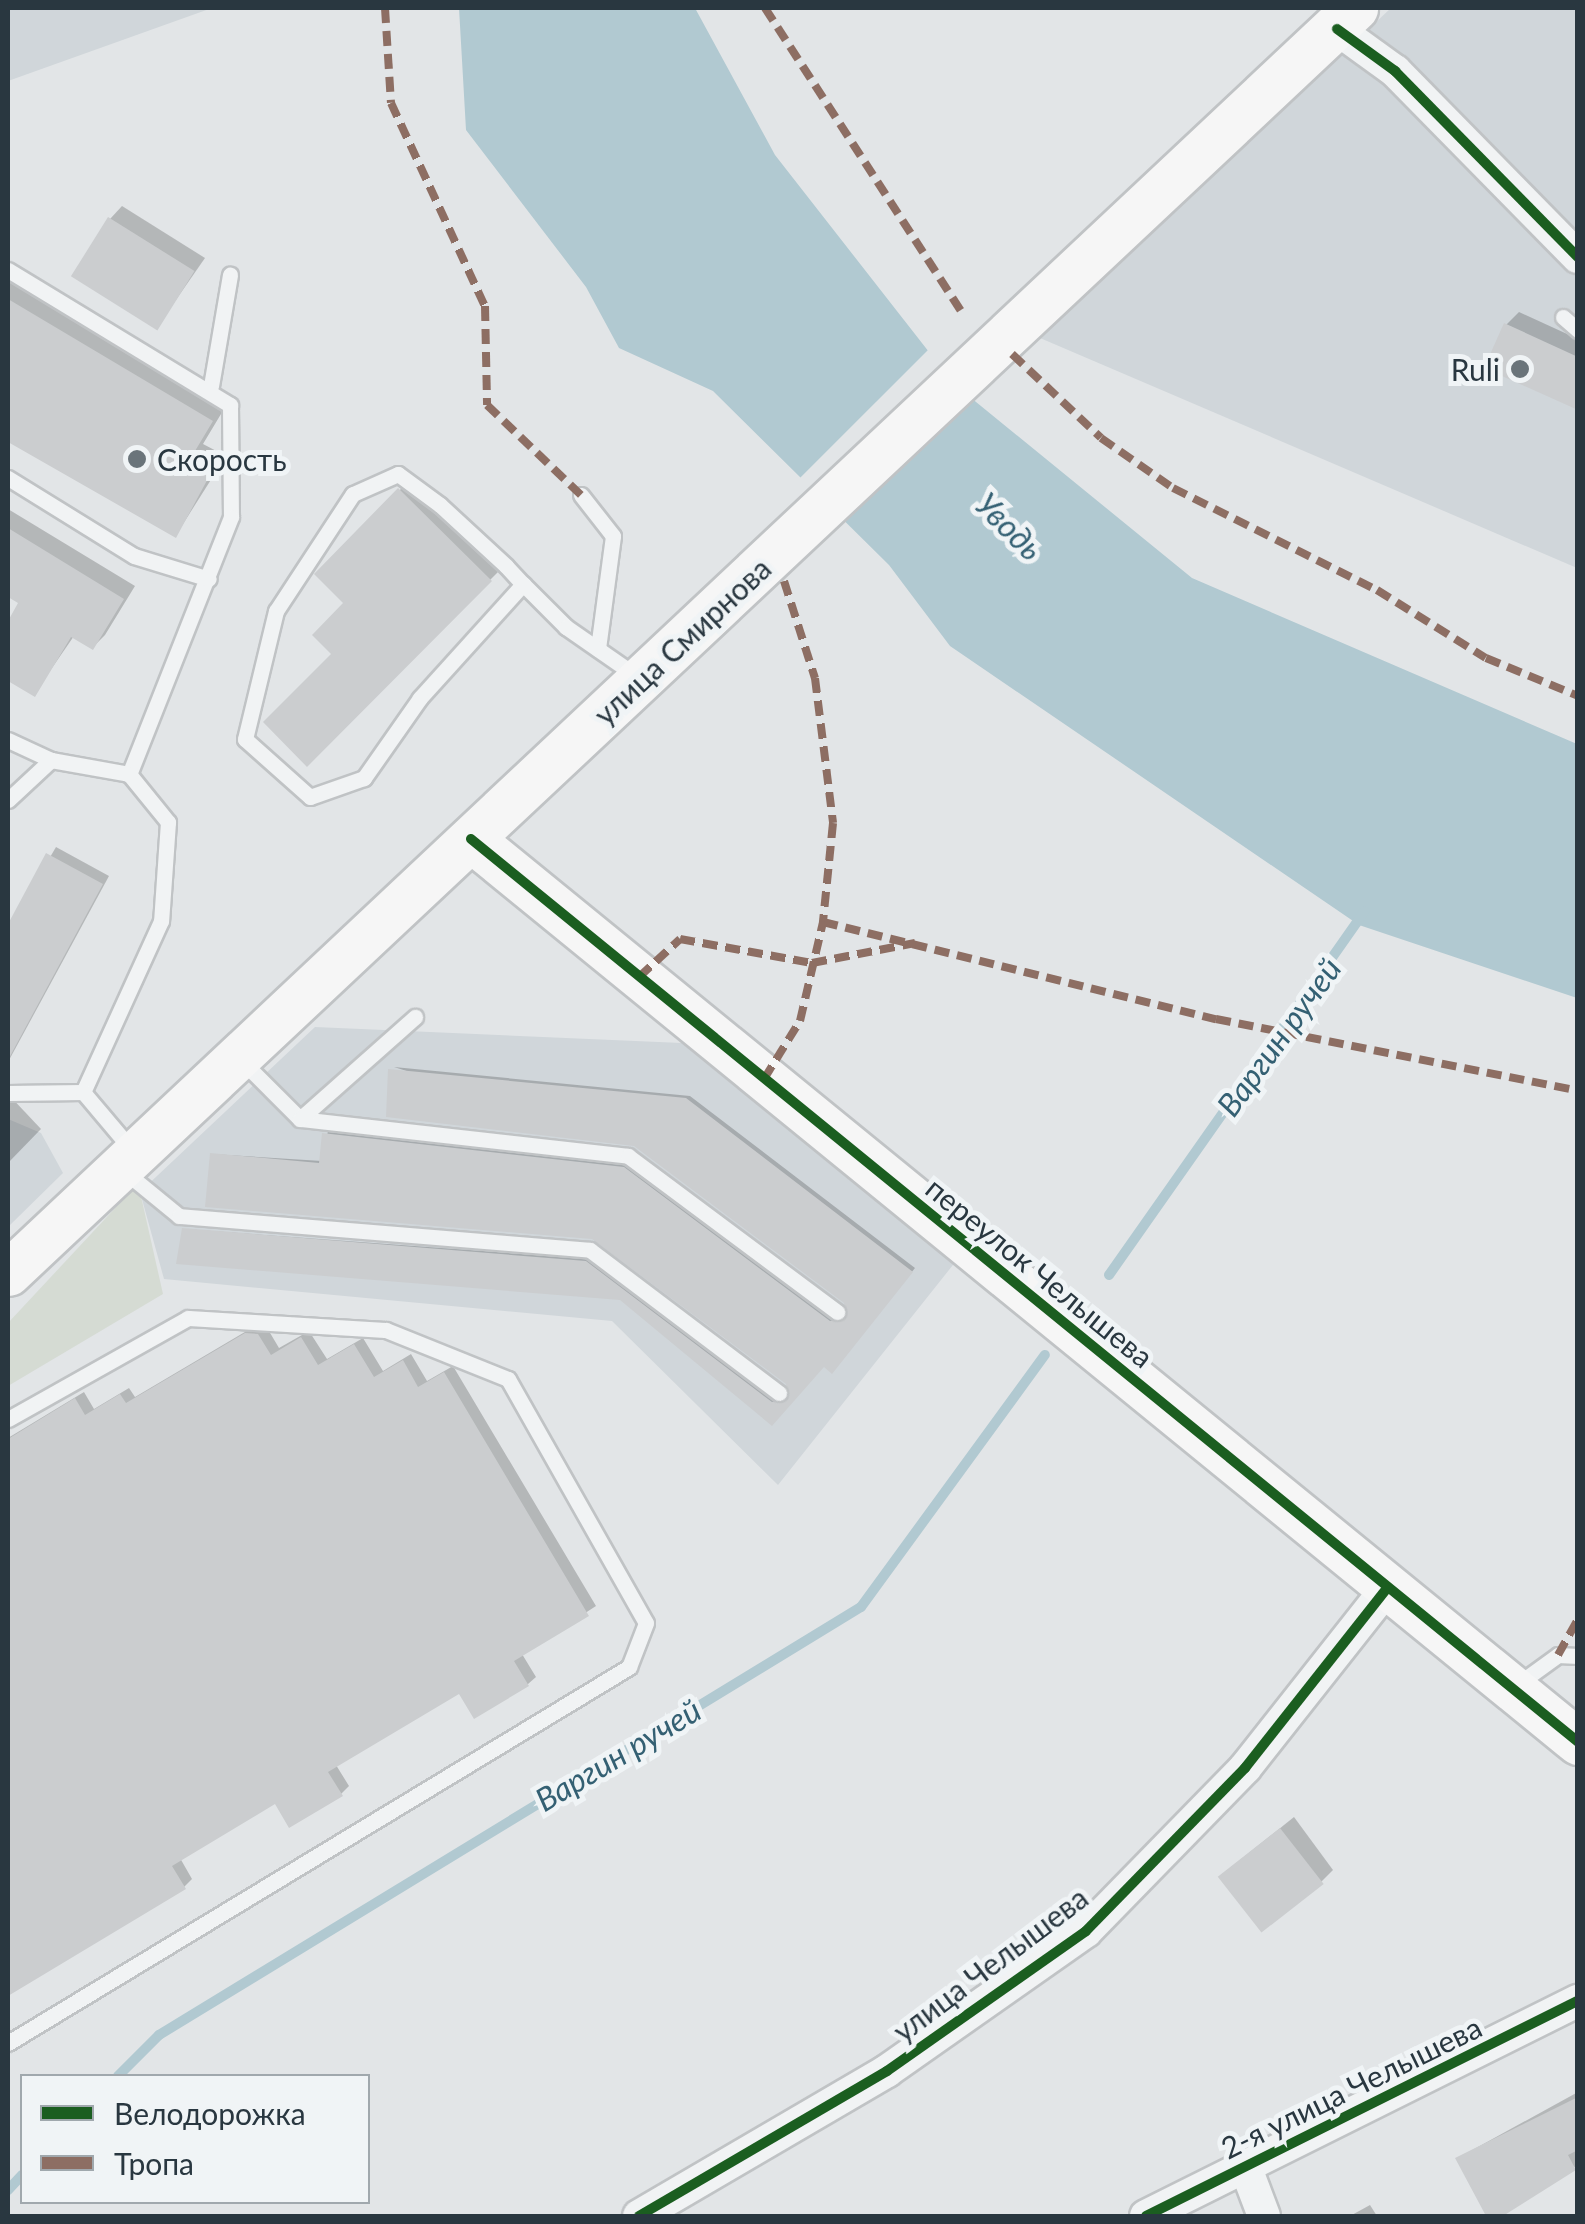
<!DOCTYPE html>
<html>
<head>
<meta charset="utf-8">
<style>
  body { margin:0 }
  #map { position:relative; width:1585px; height:2224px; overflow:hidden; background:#e2e5e7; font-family:Lato,sans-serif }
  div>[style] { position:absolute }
  .built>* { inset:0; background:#d0d6da }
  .green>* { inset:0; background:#d5dbd3 }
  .water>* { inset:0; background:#b1c9d1 }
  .pier>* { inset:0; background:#e2e5e7; transform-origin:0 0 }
  .shadow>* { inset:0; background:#0003 }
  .stream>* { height:10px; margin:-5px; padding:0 5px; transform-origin:5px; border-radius:5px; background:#b1c9d1 }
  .building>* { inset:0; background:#cbcdcf; transform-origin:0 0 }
  .roads { filter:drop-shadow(2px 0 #c0c3c5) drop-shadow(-2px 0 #c0c3c5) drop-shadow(0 2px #c0c3c5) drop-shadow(0 -2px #c0c3c5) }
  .lane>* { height:15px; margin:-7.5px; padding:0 7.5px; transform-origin:7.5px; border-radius:7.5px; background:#f1f3f4 }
  .street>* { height:32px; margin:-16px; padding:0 16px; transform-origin:16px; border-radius:16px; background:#f1f3f4 }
  .secondary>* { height:45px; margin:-22.5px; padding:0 22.5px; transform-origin:22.5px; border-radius:22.5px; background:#f6f6f6 }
  .quiet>* { height:8px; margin-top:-4px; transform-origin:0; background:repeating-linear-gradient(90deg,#8d6e63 0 15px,transparent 0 23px) }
  .cycleway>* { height:10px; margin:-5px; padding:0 5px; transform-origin:5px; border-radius:5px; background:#1b5e20 }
  .dots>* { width:28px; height:28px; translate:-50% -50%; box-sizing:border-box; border:5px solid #f0f4f6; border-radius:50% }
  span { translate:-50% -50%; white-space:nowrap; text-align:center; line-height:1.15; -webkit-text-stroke:10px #f0f4f6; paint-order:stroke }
  .poi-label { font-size:30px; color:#293740 }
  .right { translate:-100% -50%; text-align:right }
  .left { translate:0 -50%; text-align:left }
  .street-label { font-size:30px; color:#293740 }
  .water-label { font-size:32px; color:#346073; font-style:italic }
  .frame { position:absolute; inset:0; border:10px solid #293740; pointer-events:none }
  .legend { position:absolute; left:20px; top:2074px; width:350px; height:130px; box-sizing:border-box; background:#f0f4f6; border:2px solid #a0a8ad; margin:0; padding:12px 18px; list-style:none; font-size:30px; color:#293740 }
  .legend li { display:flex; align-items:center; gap:20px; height:50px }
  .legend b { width:50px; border:2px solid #a0a8ad }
</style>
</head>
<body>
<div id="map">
  <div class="built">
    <i style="clip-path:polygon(8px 8px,212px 8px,8px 81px)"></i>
    <i style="clip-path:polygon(1391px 8px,1577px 8px,1577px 568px,1040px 338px)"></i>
    <i style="clip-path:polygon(315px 1027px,728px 1045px,972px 1241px,778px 1485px,612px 1321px,164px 1279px,140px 1192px)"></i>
    <i style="clip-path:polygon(8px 1119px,41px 1133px,63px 1173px,8px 1227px)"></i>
  </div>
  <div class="green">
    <i style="clip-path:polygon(132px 1190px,140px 1192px,163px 1294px,8px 1386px,8px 1323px)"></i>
  </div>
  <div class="water">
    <i style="clip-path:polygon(459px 8px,695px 8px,775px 155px,954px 384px,1192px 578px,1577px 744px,1577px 998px,1359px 925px,950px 646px,889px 565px,713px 391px,619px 348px,586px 287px,466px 130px)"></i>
  </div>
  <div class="pier">
    <i style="left:929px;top:349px;width:62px;height:185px;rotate:45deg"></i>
  </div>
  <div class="shadow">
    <i style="clip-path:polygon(122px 206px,205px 258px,157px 327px,110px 219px)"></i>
    <i style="clip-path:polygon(8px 273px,227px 404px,203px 444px,226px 456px,176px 535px,8px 438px)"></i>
    <i style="clip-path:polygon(1519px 312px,1578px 339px,1578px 406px,1506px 325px)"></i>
    <i style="clip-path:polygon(412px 478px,503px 567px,307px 763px,347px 604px,321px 568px)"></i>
    <i style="clip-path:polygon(8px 509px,135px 586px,105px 635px,93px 647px,74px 636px,34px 694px,8px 678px,8px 626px,22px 602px,8px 594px)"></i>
    <i style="clip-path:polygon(56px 847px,109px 876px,8px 1062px,8px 929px)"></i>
    <i style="clip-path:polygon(394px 1067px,690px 1096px,915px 1268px,835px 1367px,824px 1364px,772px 1423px,620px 1297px,184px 1229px,590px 1259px,776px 1400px,791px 1397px,788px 1383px,593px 1237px,212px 1154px,322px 1161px,328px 1131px,628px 1164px,834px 1319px,849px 1316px,846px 1302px,635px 1144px)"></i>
    <i style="clip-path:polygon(8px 1094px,41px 1129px,8px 1163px)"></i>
    <i style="clip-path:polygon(255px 1326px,266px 1326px,279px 1348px,309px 1331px,327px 1359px,363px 1338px,383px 1371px,411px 1354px,427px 1381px,453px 1366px,596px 1606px,522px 1654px,536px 1677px,528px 1684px,460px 1691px,336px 1765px,349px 1786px,341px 1794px,276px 1801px,180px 1858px,192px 1879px,184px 1887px,16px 1988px,8px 1974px,8px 1438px,84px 1392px,94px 1409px,129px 1388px,135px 1397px)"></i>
    <i style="clip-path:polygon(1294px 1817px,1333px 1870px,1321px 1882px,1220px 1876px)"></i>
    <i style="clip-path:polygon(1578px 2092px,1578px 2165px,1489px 2216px,1458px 2158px)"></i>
    <i style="clip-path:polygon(1370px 2205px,1377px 2216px,1350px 2216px)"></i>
  </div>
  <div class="stream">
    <i style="left:1109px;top:1275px;width:444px;rotate:-54.9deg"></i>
    <i style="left:118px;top:2076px;width:58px;rotate:-45deg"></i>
    <i style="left:159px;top:2035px;width:822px;rotate:-31.37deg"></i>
    <i style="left:861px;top:1607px;width:312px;rotate:-53.9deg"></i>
    <i style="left:8px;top:2190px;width:21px;rotate:-47deg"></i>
  </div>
  <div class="building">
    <i style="left:108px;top:217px;width:102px;height:70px;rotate:32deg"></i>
    <i style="clip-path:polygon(8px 299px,213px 421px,189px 461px,211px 473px,176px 538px,8px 442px)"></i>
    <i style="clip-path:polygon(1504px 323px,1578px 357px,1578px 410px,1484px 368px)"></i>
    <i style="clip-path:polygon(398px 488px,492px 581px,307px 767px,263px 722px,331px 654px,312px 635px,343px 603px,314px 574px)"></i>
    <i style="clip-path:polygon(8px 528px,124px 599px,93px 650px,71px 637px,35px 697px,8px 681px,8px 621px,18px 603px,8px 597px)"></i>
    <i style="clip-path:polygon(46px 853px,103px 884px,8px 1060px,8px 924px)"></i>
    <i style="clip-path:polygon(388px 1069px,686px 1098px,913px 1272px,832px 1374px,824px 1367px,772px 1426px,620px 1300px,176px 1264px,182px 1228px,586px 1261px,772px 1402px,788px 1399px,786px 1384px,592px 1239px,205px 1207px,210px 1153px,319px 1163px,322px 1133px,624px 1167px,830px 1321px,846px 1318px,844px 1303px,634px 1146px,386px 1117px)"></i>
    <i style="clip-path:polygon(245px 1333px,258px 1334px,271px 1355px,301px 1337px,318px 1365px,354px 1344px,374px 1377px,403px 1360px,418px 1387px,444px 1372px,589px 1616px,514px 1661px,529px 1686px,474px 1719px,459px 1694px,328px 1772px,343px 1796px,289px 1828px,275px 1804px,172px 1866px,186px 1889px,8px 1996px,8px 1439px,75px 1398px,85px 1415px,120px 1394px,126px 1403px)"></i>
    <i style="left:1280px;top:1828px;width:71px;height:79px;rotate:52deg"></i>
    <i style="clip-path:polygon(1578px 2097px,1578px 2150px,1568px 2155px,1576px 2170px,1503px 2216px,1486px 2216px,1455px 2158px)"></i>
  </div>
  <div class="roads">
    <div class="lane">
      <i style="left:8px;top:270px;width:260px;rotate:31.3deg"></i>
      <i style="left:230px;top:405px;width:112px;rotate:89.5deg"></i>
      <i style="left:231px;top:517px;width:277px;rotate:111.6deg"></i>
      <i style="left:1563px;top:317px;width:20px;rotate:41deg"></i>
      <i style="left:211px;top:386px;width:113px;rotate:-80.3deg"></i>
      <i style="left:8px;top:478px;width:148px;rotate:31.8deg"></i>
      <i style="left:134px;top:556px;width:78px;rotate:17deg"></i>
      <i style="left:581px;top:495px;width:52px;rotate:52deg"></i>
      <i style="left:613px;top:536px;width:114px;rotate:97.6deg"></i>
      <i style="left:523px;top:584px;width:154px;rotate:132.1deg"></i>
      <i style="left:420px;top:698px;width:98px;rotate:125deg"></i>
      <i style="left:364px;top:778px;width:57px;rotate:160.6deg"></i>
      <i style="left:310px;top:797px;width:87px;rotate:-138.3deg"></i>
      <i style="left:245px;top:739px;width:132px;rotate:-76.4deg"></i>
      <i style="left:276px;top:611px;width:140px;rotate:-56.7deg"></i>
      <i style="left:353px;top:494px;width:49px;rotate:-24deg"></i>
      <i style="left:398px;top:474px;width:52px;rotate:36.4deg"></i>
      <i style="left:440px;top:505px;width:90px;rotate:42.7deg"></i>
      <i style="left:506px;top:566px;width:25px;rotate:47deg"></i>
      <i style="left:523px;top:584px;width:61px;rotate:45deg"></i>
      <i style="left:566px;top:627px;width:88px;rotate:34.8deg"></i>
      <i style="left:8px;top:740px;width:47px;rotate:24.9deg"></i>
      <i style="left:51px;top:760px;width:79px;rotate:10.2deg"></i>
      <i style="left:129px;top:774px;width:62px;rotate:50.9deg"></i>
      <i style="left:168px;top:822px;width:99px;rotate:94deg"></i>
      <i style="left:161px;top:921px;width:188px;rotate:114.5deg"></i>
      <i style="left:8px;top:800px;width:59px;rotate:-42.9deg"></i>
      <i style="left:239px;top:1058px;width:86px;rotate:45deg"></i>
      <i style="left:300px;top:1119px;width:330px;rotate:6.4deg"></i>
      <i style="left:628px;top:1156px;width:261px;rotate:36.7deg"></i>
      <i style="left:8px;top:1093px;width:75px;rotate:-0.8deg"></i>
      <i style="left:83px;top:1092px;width:76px;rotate:49.8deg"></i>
      <i style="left:300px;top:1119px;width:154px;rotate:-41.6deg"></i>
      <i style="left:124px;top:1171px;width:71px;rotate:39.3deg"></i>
      <i style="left:179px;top:1216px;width:412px;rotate:4.7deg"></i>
      <i style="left:590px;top:1250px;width:237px;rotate:37.1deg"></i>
      <i style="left:8px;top:1419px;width:206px;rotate:-29.3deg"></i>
      <i style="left:188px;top:1318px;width:198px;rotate:3.5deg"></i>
      <i style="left:386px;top:1330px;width:131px;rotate:21.9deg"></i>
      <i style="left:508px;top:1379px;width:280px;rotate:60.5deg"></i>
      <i style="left:646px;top:1623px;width:47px;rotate:111.1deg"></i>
      <i style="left:629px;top:1667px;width:726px;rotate:148.81deg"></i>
      <i style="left:1518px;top:1684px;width:49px;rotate:-35.9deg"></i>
      <i style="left:1558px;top:1655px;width:20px;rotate:3deg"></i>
    </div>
    <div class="street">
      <i style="left:1337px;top:29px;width:72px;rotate:35.9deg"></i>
      <i style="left:1395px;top:71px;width:261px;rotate:45.5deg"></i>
      <i style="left:1247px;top:2171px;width:48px;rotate:69.3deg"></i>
      <i style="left:639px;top:2216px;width:287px;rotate:-30.3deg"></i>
      <i style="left:887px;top:2071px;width:243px;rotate:-35.1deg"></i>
      <i style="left:1086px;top:1931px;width:228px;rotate:-45.7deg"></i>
      <i style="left:1245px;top:1768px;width:229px;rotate:-51.7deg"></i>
      <i style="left:1146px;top:2216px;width:483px;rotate:-26.5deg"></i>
    </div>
    <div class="secondary">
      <i style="left:471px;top:839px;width:1429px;rotate:39.2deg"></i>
      <i style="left:8px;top:1273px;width:1848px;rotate:-43.2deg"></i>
    </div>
  </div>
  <div class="quiet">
    <i style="left:385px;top:8px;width:95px;rotate:86.4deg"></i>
    <i style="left:391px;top:103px;width:224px;rotate:65.2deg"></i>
    <i style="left:485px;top:306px;width:99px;rotate:88.8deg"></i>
    <i style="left:487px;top:405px;width:130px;rotate:43.8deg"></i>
    <i style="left:765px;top:8px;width:368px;rotate:57.1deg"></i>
    <i style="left:1012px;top:354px;width:122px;rotate:43.3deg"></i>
    <i style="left:1101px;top:438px;width:88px;rotate:34.8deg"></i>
    <i style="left:1173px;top:488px;width:228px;rotate:26.6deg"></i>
    <i style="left:1377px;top:590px;width:128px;rotate:32deg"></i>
    <i style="left:1486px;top:658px;width:100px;rotate:22.4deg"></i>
    <i style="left:784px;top:581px;width:102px;rotate:72.3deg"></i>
    <i style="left:815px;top:678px;width:146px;rotate:82.9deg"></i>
    <i style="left:833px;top:823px;width:100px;rotate:95.8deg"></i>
    <i style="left:823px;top:922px;width:405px;rotate:13.9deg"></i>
    <i style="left:1216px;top:1019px;width:369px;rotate:11.2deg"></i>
    <i style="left:639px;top:977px;width:56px;rotate:-42.8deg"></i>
    <i style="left:680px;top:939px;width:134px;rotate:10.3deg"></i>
    <i style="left:812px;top:963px;width:105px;rotate:-11deg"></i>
    <i style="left:764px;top:1079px;width:68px;rotate:-58.2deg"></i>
    <i style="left:800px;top:1021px;width:102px;rotate:-76.9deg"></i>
    <i style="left:1558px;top:1655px;width:41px;rotate:-60.9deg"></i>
  </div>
  <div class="cycleway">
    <i style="left:1337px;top:29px;width:72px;rotate:35.9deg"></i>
    <i style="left:1395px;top:71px;width:261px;rotate:45.5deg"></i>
    <i style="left:471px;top:839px;width:1429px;rotate:39.2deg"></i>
    <i style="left:639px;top:2216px;width:287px;rotate:-30.3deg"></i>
    <i style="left:887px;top:2071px;width:243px;rotate:-35.1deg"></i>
    <i style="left:1086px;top:1931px;width:228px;rotate:-45.7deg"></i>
    <i style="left:1245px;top:1768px;width:229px;rotate:-51.7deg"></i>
    <i style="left:1146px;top:2216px;width:483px;rotate:-26.5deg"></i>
  </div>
  <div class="dots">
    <i style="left:1520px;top:369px;background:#6a747a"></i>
    <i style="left:137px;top:459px;background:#6a747a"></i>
  </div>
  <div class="poi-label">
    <span class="right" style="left:1500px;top:369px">Ruli</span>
    <span class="left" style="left:157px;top:459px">Скорость</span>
  </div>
  <div class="street-label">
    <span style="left:682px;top:641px;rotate:-43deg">улица Смирнова</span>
    <span style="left:1040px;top:1272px;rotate:39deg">переулок Челышева</span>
    <span style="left:990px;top:1964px;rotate:-37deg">улица Челышева</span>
    <span style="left:1351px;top:2087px;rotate:-26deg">2-я улица Челышева</span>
  </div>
  <div class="water-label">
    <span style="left:1009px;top:527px;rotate:45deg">Уводь</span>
    <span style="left:1279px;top:1037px;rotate:-54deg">Варгин ручей</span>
    <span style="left:618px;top:1755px;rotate:-31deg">Варгин ручей</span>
  </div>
  <div class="frame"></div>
  <ul class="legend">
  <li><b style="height:12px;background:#1b5e20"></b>Велодорожка</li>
  <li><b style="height:12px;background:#8d6e63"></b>Тропа</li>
  </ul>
</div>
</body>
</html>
